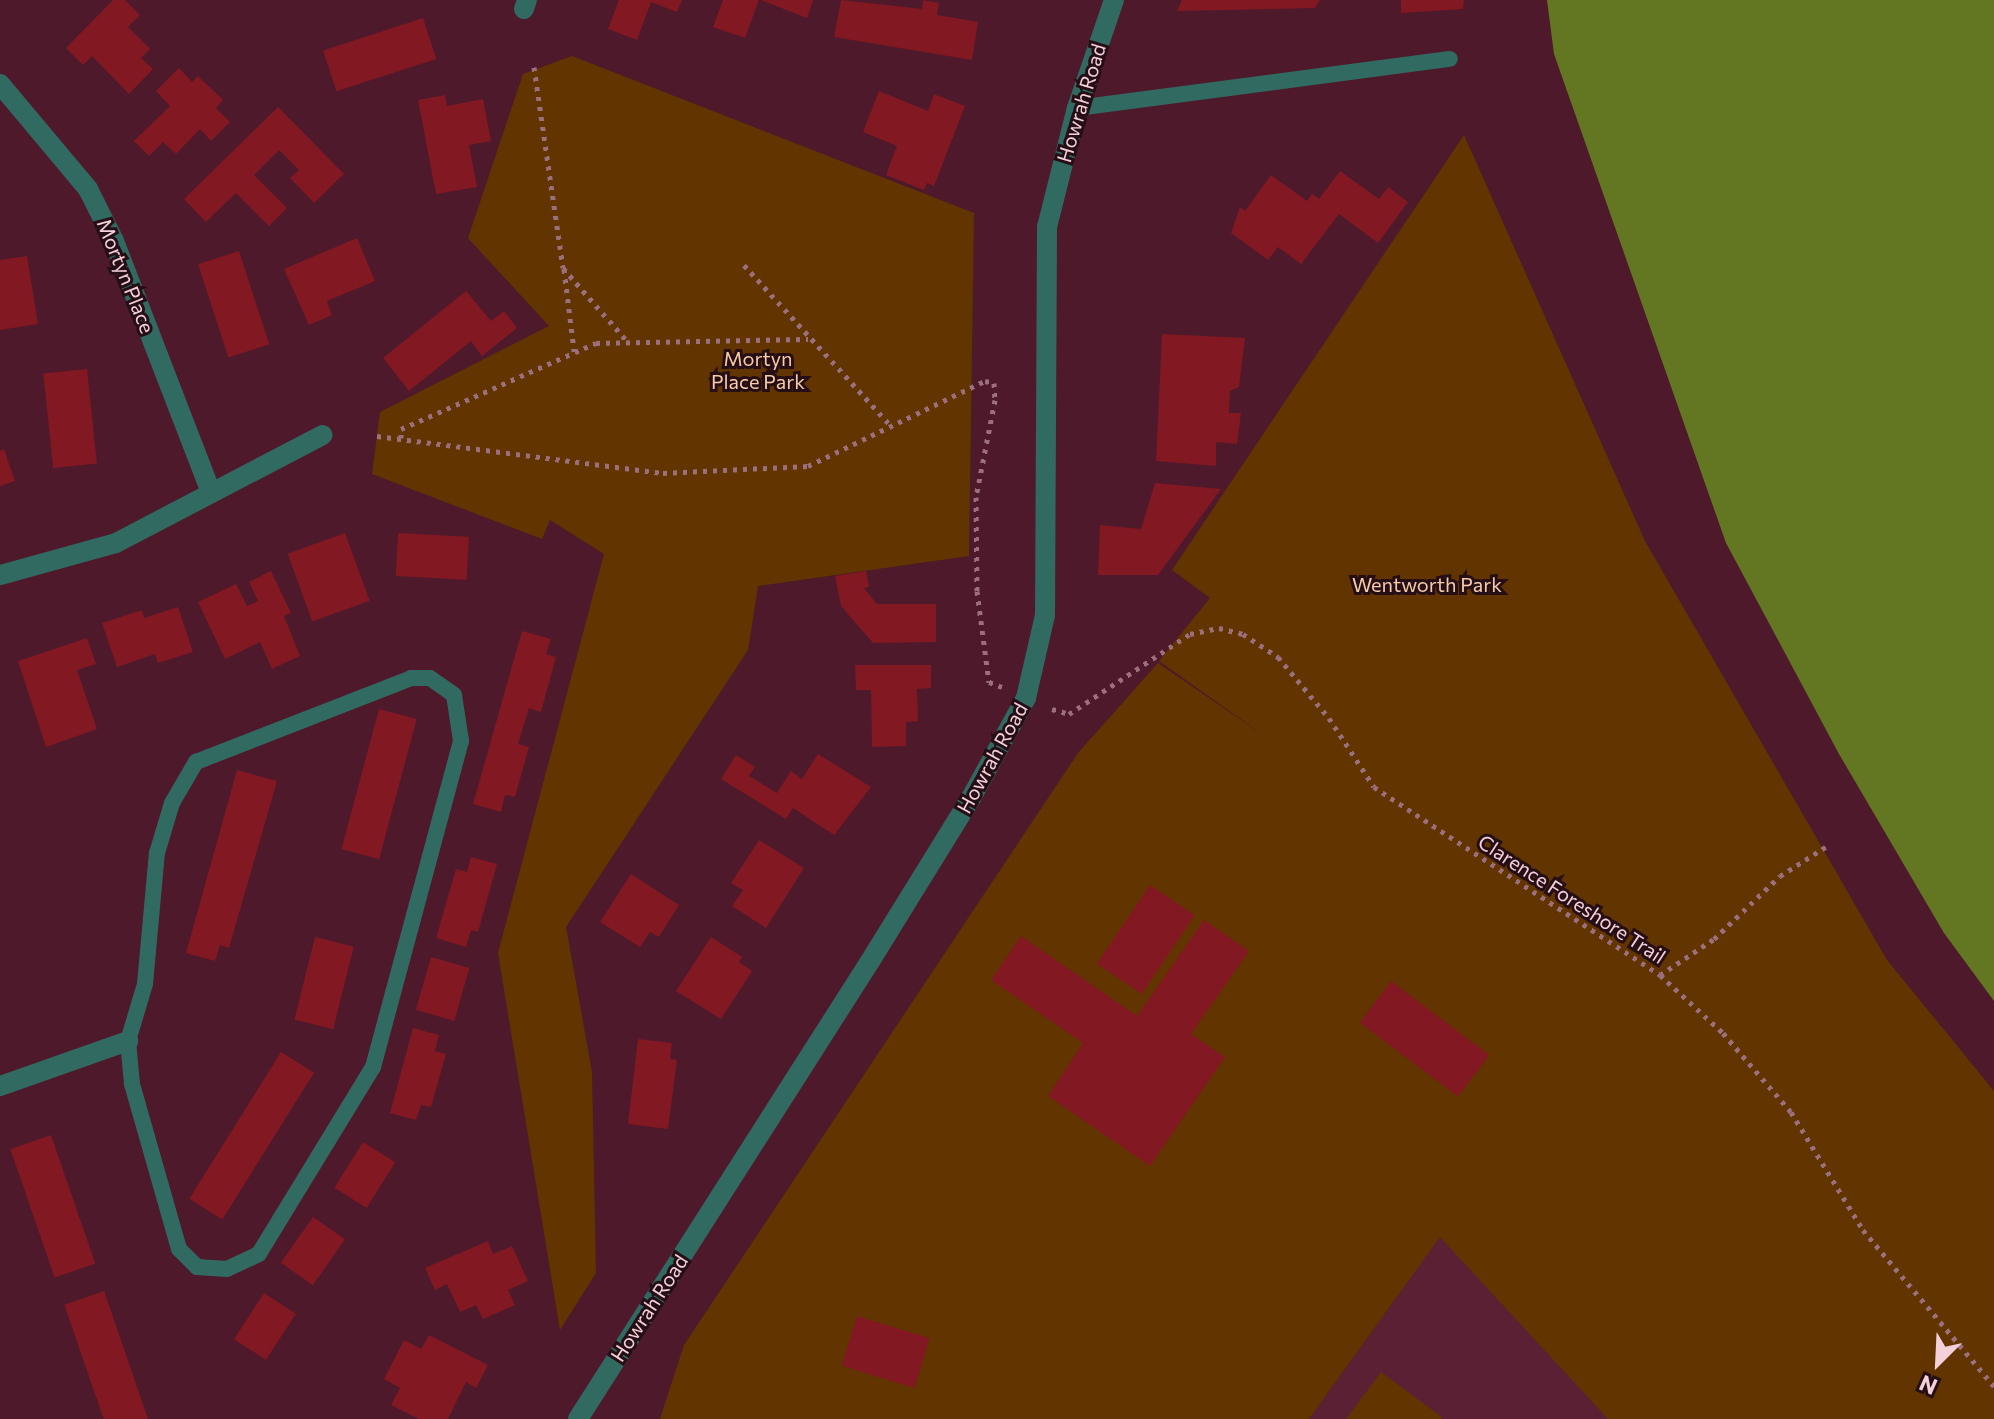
<!DOCTYPE html>
<html>
<head>
<meta charset="utf-8">
<style>
  body { margin:0 }
  #map { position:relative; width:1994px; height:1419px; overflow:hidden; background:#4e192b; font-family:Commissioner,sans-serif }
  div>[style] { position:absolute }
  .built>* { inset:0; background:#5c2035 }
  .green>* { inset:0; background:#613400 }
  .water>* { inset:0; background:#637722 }
  .building>* { inset:0; background:#821822; transform-origin:0 0 }
  .path>* { height:5px; margin-top:-2.5px; transform-origin:0; background:repeating-linear-gradient(90deg,#9b6f7d 0 4px,transparent 0 10px) }
  .service>* { height:16px; margin:-8px; padding:0 8px; transform-origin:8px; border-radius:8px; background:#306a61 }
  .minor>* { height:20px; margin:-10px; padding:0 10px; transform-origin:10px; border-radius:10px; background:#306a61 }
  .tertiary>* { height:20px; margin:-10px; padding:0 10px; transform-origin:10px; border-radius:10px; background:#306a61 }
  span { translate:-50% -50%; white-space:nowrap; text-align:center; line-height:1.15; -webkit-text-stroke:6px #250e15; paint-order:stroke }
  .street-label { font-size:20px; color:#f4d1da }
  .park-label { font-size:20px; color:#f7cca8 }
  .north { position:absolute; left:1898px; top:1323px; width:80px; height:80px; -webkit-text-stroke:6px #250e15; paint-order:stroke; rotate:204deg; font-size:22px; font-weight:700; line-height:32px; text-align:center; color:#f4d1da }
  .north::after { content:''; display:block; margin:auto; width:28px; height:36px; background:#f4d1da; clip-path:polygon(50% 0,100% 100%,50% 72%,0 100%) }
</style>
</head>
<body>
<div id="map">
  <div class="built">
    <i style="clip-path:polygon(1460px 1209px,1994px 1412px,1994px 1419px,1309px 1419px)"></i>
  </div>
  <div class="green">
    <i style="clip-path:polygon(572px 56px,974px 213px,969px 556px,758px 586px,748px 650px,566px 927px,592px 1072px,596px 1273px,560px 1330px,498px 953px,604px 554px,550px 520px,542px 539px,372px 474px,380px 412px,549px 326px,468px 238px,523px 74px)"></i>
    <i style="clip-path:polygon(1464px 135px,1645px 541px,1887px 960px,1994px 1091px,1994px 1419px,1608px 1419px,1440px 1237px,1309px 1419px,660px 1419px,684px 1345px,1078px 753px,1158px 663px,1266px 737px,1159px 661px,1210px 598px,1172px 570px)"></i>
    <i style="clip-path:polygon(1381px 1372px,1442px 1417px,1441px 1419px,1346px 1419px)"></i>
  </div>
  <div class="water">
    <i style="clip-path:polygon(1547px 0,1994px 0,1994px 1001px,1944px 933px,1839px 754px,1726px 543px,1554px 54px)"></i>
  </div>
  <div class="building">
    <i style="clip-path:polygon(113px 0,125px 0,140px 15px,128px 27px,150px 49px,141px 58px,153px 69px,129px 94px,92px 56px,83px 65px,66px 48px)"></i>
    <i style="clip-path:polygon(619px 0,682px 0,677px 12px,651px 2px,637px 40px,608px 29px)"></i>
    <i style="clip-path:polygon(723px 0,759px 0,745px 38px,713px 27px)"></i>
    <i style="clip-path:polygon(761px 0,813px 0,807px 18px)"></i>
    <i style="clip-path:polygon(841px 0,922px 9px,923px 0,939px 3px,937px 15px,978px 22px,972px 60px,834px 37px)"></i>
    <i style="clip-path:polygon(1182px 0,1320px 0,1315px 8px,1177px 11px)"></i>
    <i style="clip-path:polygon(1401px 0,1464px 0,1463px 9px,1401px 13px)"></i>
    <i style="left:423px;top:18px;width:43px;height:105px;rotate:72deg"></i>
    <i style="clip-path:polygon(179px 68px,192px 82px,198px 76px,223px 100px,216px 108px,230px 122px,211px 141px,200px 129px,176px 154px,163px 142px,149px 156px,134px 141px,170px 106px,156px 91px)"></i>
    <i style="clip-path:polygon(879px 91px,928px 111px,934px 94px,965px 106px,934px 186px,927px 183px,924px 190px,886px 175px,897px 146px,863px 132px)"></i>
    <i style="clip-path:polygon(445px 95px,447px 106px,483px 99px,491px 141px,469px 145px,477px 187px,436px 194px,418px 100px)"></i>
    <i style="clip-path:polygon(278px 107px,344px 174px,314px 203px,290px 178px,299px 170px,279px 150px,254px 175px,287px 208px,269px 226px,236px 193px,206px 222px,184px 199px)"></i>
    <i style="clip-path:polygon(1340px 171px,1379px 199px,1388px 187px,1408px 202px,1378px 243px,1339px 214px,1301px 264px,1278px 247px,1268px 260px,1231px 233px,1240px 207px,1245px 211px,1271px 175px,1307px 201px,1312px 194px,1319px 199px)"></i>
    <i style="clip-path:polygon(357px 238px,375px 281px,327px 301px,332px 315px,309px 325px,284px 269px)"></i>
    <i style="left:239px;top:251px;width:98px;height:43px;rotate:72deg"></i>
    <i style="clip-path:polygon(27px 256px,38px 324px,0 330px,0 260px)"></i>
    <i style="clip-path:polygon(466px 291px,491px 321px,504px 311px,517px 328px,482px 356px,471px 341px,409px 391px,383px 358px)"></i>
    <i style="clip-path:polygon(1162px 334px,1245px 338px,1239px 387px,1230px 391px,1229px 413px,1241px 413px,1237px 444px,1216px 442px,1216px 466px,1156px 461px)"></i>
    <i style="left:87px;top:369px;width:95px;height:44px;rotate:84deg"></i>
    <i style="clip-path:polygon(4px 449px,15px 481px,0 486px,0 451px)"></i>
    <i style="clip-path:polygon(1155px 483px,1221px 489px,1158px 575px,1098px 575px,1100px 525px,1141px 529px)"></i>
    <i style="left:345px;top:533px;width:72px;height:61px;rotate:70deg"></i>
    <i style="left:398px;top:533px;width:71px;height:43px;rotate:3deg"></i>
    <i style="clip-path:polygon(271px 571px,291px 613px,284px 616px,300px 656px,272px 669px,260px 642px,225px 659px,198px 602px,236px 584px,247px 606px,258px 601px,249px 582px)"></i>
    <i style="clip-path:polygon(866px 571px,869px 587px,864px 588px,877px 604px,936px 604px,936px 642px,873px 643px,841px 606px,835px 576px)"></i>
    <i style="clip-path:polygon(178px 607px,193px 652px,158px 663px,155px 654px,117px 667px,102px 623px,142px 610px,144px 618px)"></i>
    <i style="clip-path:polygon(522px 631px,551px 639px,546px 654px,556px 657px,541px 712px,529px 708px,518px 744px,529px 747px,515px 797px,505px 795px,501px 812px,473px 804px)"></i>
    <i style="clip-path:polygon(87px 638px,96px 664px,77px 670px,97px 729px,46px 747px,18px 661px)"></i>
    <i style="clip-path:polygon(855px 665px,931px 665px,931px 688px,917px 689px,918px 721px,906px 722px,906px 746px,872px 747px,871px 690px,856px 690px)"></i>
    <i style="left:379px;top:709px;width:39px;height:145px;rotate:15deg"></i>
    <i style="clip-path:polygon(818px 754px,871px 787px,834px 835px,793px 808px,786px 819px,721px 779px,736px 755px,755px 767px,749px 776px,777px 793px,791px 771px,802px 779px)"></i>
    <i style="clip-path:polygon(237px 770px,277px 781px,229px 948px,220px 945px,215px 961px,186px 953px)"></i>
    <i style="clip-path:polygon(759px 840px,804px 868px,766px 928px,732px 906px,743px 890px,731px 883px)"></i>
    <i style="clip-path:polygon(471px 857px,497px 864px,478px 932px,471px 930px,466px 947px,436px 938px,456px 869px,467px 872px)"></i>
    <i style="clip-path:polygon(631px 874px,679px 905px,659px 937px,650px 932px,640px 947px,600px 922px)"></i>
    <i style="left:1150px;top:885px;width:54px;height:95px;rotate:34deg"></i>
    <i style="clip-path:polygon(1204px 920px,1249px 951px,1191px 1034px,1225px 1057px,1150px 1166px,1048px 1096px,1083px 1043px,991px 980px,1021px 936px,1137px 1016px)"></i>
    <i style="left:315px;top:937px;width:40px;height:85px;rotate:14deg"></i>
    <i style="clip-path:polygon(711px 937px,742px 957px,739px 962px,752px 971px,721px 1019px,676px 991px)"></i>
    <i style="left:431px;top:957px;width:40px;height:55px;rotate:16deg"></i>
    <i style="left:1391px;top:981px;width:123px;height:52px;rotate:37deg"></i>
    <i style="clip-path:polygon(413px 1028px,439px 1035px,435px 1051px,446px 1054px,431px 1107px,421px 1105px,416px 1120px,390px 1113px)"></i>
    <i style="clip-path:polygon(638px 1039px,672px 1043px,670px 1059px,677px 1060px,668px 1129px,628px 1124px)"></i>
    <i style="left:281px;top:1052px;width:39px;height:173px;rotate:32deg"></i>
    <i style="left:51px;top:1135px;width:136px;height:43px;rotate:71deg"></i>
    <i style="left:363px;top:1142px;width:38px;height:54px;rotate:32deg"></i>
    <i style="left:313px;top:1217px;width:39px;height:56px;rotate:35deg"></i>
    <i style="clip-path:polygon(488px 1241px,493px 1254px,512px 1246px,528px 1281px,508px 1290px,515px 1305px,483px 1319px,476px 1305px,460px 1312px,447px 1284px,435px 1290px,425px 1268px)"></i>
    <i style="left:104px;top:1291px;width:136px;height:42px;rotate:71deg"></i>
    <i style="left:264px;top:1293px;width:38px;height:55px;rotate:33deg"></i>
    <i style="left:857px;top:1316px;width:76px;height:52px;rotate:17deg"></i>
    <i style="clip-path:polygon(429px 1335px,488px 1365px,476px 1388px,466px 1382px,448px 1419px,419px 1419px,391px 1405px,400px 1388px,384px 1379px,404px 1340px,421px 1349px)"></i>
  </div>
  <div class="path">
    <i style="left:534px;top:67px;width:203px;rotate:81.8deg"></i>
    <i style="left:563px;top:268px;width:97px;rotate:48.8deg"></i>
    <i style="left:744px;top:265px;width:215px;rotate:47.6deg"></i>
    <i style="left:564px;top:269px;width:83px;rotate:83deg"></i>
    <i style="left:377px;top:436px;width:288px;rotate:7.4deg"></i>
    <i style="left:663px;top:473px;width:145px;rotate:-2.8deg"></i>
    <i style="left:808px;top:466px;width:196px;rotate:-25.7deg"></i>
    <i style="left:985px;top:381px;width:9px;rotate:13deg"></i>
    <i style="left:994px;top:383px;width:17px;rotate:87deg"></i>
    <i style="left:995px;top:400px;width:99px;rotate:101.1deg"></i>
    <i style="left:976px;top:497px;width:94px;rotate:89.4deg"></i>
    <i style="left:977px;top:591px;width:92px;rotate:82.5deg"></i>
    <i style="left:989px;top:682px;width:14px;rotate:21deg"></i>
    <i style="left:401px;top:438px;width:9px;rotate:-90deg"></i>
    <i style="left:401px;top:429px;width:213px;rotate:-23.8deg"></i>
    <i style="left:596px;top:343px;width:212px;rotate:-1.1deg"></i>
    <i style="left:1052px;top:709px;width:18px;rotate:16deg"></i>
    <i style="left:1069px;top:714px;width:145px;rotate:-33.5deg"></i>
    <i style="left:1190px;top:634px;width:30px;rotate:-12deg"></i>
    <i style="left:1219px;top:628px;width:25px;rotate:14deg"></i>
    <i style="left:1243px;top:634px;width:42px;rotate:33.3deg"></i>
    <i style="left:1278px;top:657px;width:80px;rotate:50.1deg"></i>
    <i style="left:1329px;top:718px;width:82px;rotate:56.9deg"></i>
    <i style="left:1374px;top:787px;width:342px;rotate:33.3deg"></i>
    <i style="left:1660px;top:975px;width:86px;rotate:42.6deg"></i>
    <i style="left:1723px;top:1033px;width:104px;rotate:49.3deg"></i>
    <i style="left:1791px;top:1112px;width:138px;rotate:58.6deg"></i>
    <i style="left:1863px;top:1230px;width:204px;rotate:50deg"></i>
    <i style="left:1660px;top:975px;width:65px;rotate:-33.7deg"></i>
    <i style="left:1714px;top:939px;width:91px;rotate:-43.7deg"></i>
    <i style="left:1780px;top:876px;width:56px;rotate:-32.6deg"></i>
  </div>
  <div class="service">
    <i style="left:1077px;top:108px;width:376px;rotate:-7.5deg"></i>
    <i style="left:411px;top:678px;width:19px"></i>
    <i style="left:430px;top:678px;width:29px;rotate:35deg"></i>
    <i style="left:454px;top:695px;width:47px;rotate:81.3deg"></i>
    <i style="left:461px;top:741px;width:338px;rotate:105.1deg"></i>
    <i style="left:373px;top:1067px;width:219px;rotate:121.4deg"></i>
    <i style="left:259px;top:1254px;width:35px;rotate:155deg"></i>
    <i style="left:227px;top:1269px;width:30px;rotate:-176deg"></i>
    <i style="left:197px;top:1267px;width:25px;rotate:-135deg"></i>
    <i style="left:179px;top:1249px;width:172px;rotate:-105.9deg"></i>
    <i style="left:132px;top:1084px;width:43px;rotate:-95.3deg"></i>
    <i style="left:128px;top:1041px;width:59px;rotate:-73.4deg"></i>
    <i style="left:145px;top:984px;width:132px;rotate:-84.8deg"></i>
    <i style="left:157px;top:853px;width:52px;rotate:-73.3deg"></i>
    <i style="left:172px;top:803px;width:48px;rotate:-59.7deg"></i>
    <i style="left:196px;top:762px;width:231px;rotate:-21.3deg"></i>
  </div>
  <div class="minor">
    <i style="left:524px;top:9px;width:9px;rotate:-72deg"></i>
    <i style="left:0;top:84px;width:137px;rotate:50deg"></i>
    <i style="left:88px;top:189px;width:58px;rotate:63.4deg"></i>
    <i style="left:114px;top:241px;width:270px;rotate:68.9deg"></i>
    <i style="left:0;top:575px;width:120px;rotate:-15.4deg"></i>
    <i style="left:116px;top:543px;width:233px;rotate:-27.6deg"></i>
    <i style="left:0;top:1086px;width:136px;rotate:-19.4deg"></i>
  </div>
  <div class="tertiary">
    <i style="left:578px;top:1419px;width:541px;rotate:-57.46deg"></i>
    <i style="left:869px;top:963px;width:194px;rotate:-58.3deg"></i>
    <i style="left:971px;top:798px;width:114px;rotate:-61.2deg"></i>
    <i style="left:1026px;top:698px;width:85px;rotate:-77.1deg"></i>
    <i style="left:1045px;top:615px;width:388px;rotate:-89.7deg"></i>
    <i style="left:1047px;top:227px;width:123px;rotate:-75.9deg"></i>
    <i style="left:1077px;top:108px;width:114px;rotate:-71.1deg"></i>
  </div>
  <div class="street-label">
    <span style="left:1081px;top:103px;rotate:-73deg">Howrah Road</span>
    <span style="left:126px;top:276px;rotate:68deg">Mortyn Place</span>
    <span style="left:992px;top:758px;rotate:-61deg">Howrah Road</span>
    <span style="left:1572px;top:899px;rotate:33deg">Clarence Foreshore Trail</span>
    <span style="left:649px;top:1308px;rotate:-57deg">Howrah Road</span>
  </div>
  <div class="park-label">
    <span style="left:758px;top:370px">Mortyn<br>Place Park</span>
    <span style="left:1427px;top:584px">Wentworth Park</span>
  </div>
  <div class="north">N</div>
</div>
</body>
</html>
